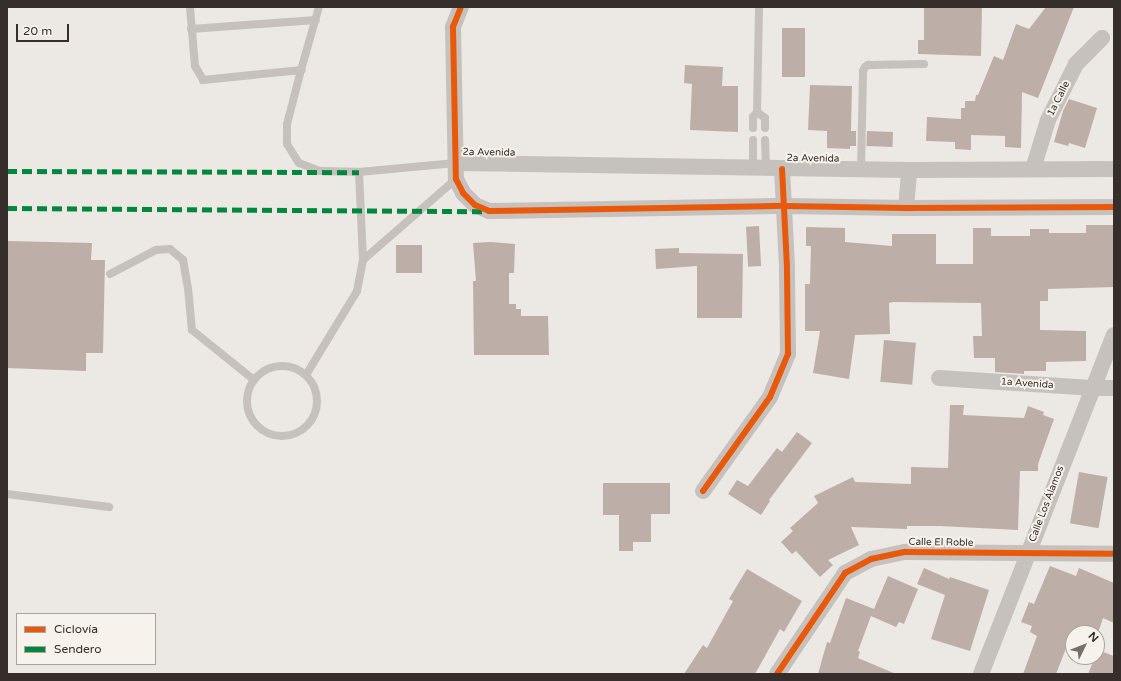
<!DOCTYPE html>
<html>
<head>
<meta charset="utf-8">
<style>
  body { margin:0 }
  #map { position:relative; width:1121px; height:681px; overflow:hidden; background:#ece8e4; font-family:"Varela Round",sans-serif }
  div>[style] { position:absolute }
  .building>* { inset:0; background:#beaea8; transform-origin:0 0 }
  .lane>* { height:8px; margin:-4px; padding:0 4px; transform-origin:4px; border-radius:4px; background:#c6c1bc }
  .lane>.ring { margin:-4px; padding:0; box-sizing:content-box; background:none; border:8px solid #c6c1bc; border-radius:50% }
  .street>* { height:16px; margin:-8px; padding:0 8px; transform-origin:8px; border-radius:8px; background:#c6c1bc }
  .quiet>* { height:5px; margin-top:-2.5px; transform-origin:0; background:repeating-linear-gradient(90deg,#00873e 0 10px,transparent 0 15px) }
  .cycleway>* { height:6px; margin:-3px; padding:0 3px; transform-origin:3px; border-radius:3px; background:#e8590c }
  span { translate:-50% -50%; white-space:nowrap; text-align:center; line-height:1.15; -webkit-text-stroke:4px #f8f2ec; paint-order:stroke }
  .street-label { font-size:10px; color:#362e2b }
  .frame { position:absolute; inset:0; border:8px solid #362e2b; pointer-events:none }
  .legend { position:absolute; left:16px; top:613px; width:140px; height:52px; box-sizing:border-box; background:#f8f2ec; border:1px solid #aaa49f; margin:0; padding:5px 7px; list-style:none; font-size:12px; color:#362e2b }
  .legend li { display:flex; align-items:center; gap:8px; height:20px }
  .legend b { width:20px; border:1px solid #aaa49f }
  .north { position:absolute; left:1065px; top:625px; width:40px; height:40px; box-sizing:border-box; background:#f8f2ec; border:1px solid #aaa49f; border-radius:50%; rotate:47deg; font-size:11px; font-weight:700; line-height:16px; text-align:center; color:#362e2b }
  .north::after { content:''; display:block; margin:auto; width:14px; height:18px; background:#766f6c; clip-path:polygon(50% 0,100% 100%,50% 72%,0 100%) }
  .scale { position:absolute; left:16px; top:24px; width:53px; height:18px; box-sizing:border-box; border:2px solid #362e2b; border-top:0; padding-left:5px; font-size:12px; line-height:14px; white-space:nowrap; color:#362e2b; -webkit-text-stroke:3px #f8f2ec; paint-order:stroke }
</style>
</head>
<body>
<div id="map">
  <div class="building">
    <i style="clip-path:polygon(924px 7px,982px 7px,981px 56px,918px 54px,918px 40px,924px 40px)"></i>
    <i style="clip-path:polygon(1046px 7px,1074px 7px,1038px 98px,1022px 92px,1021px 148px,1005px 147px,1005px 136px,971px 135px,971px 150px,955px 149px,955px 142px,926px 141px,927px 117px,961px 119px,961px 108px,965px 108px,965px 101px,975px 101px,976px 95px,978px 95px,994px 56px,1003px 60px,1016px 24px,1029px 29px)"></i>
    <i style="left:782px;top:28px;width:23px;height:49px"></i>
    <i style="clip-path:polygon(685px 65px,723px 67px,722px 86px,738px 86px,738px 132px,690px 130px,692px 84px,684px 83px)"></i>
    <i style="clip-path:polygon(810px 85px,852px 86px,851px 131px,856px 131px,856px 146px,850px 146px,850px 149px,827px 148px,827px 131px,808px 130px)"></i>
    <i style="clip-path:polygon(1069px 99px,1097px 108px,1085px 148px,1069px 143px,1068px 146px,1054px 142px,1063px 111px)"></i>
    <i style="left:867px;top:131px;width:26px;height:15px;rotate:2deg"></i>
    <i style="clip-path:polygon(1086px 225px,1114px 225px,1114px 287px,1048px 289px,1048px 301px,1040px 301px,1040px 330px,1086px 331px,1086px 361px,1046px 362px,1046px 371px,1024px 371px,1024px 374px,995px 372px,995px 358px,974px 358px,973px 336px,982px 336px,981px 303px,893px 302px,889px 303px,890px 334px,855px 335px,849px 379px,813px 373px,820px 331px,805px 331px,805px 284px,810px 284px,811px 246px,806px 246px,806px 227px,845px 228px,845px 242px,892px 246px,892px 234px,936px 234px,936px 264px,973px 264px,973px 228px,991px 228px,991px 236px,1030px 236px,1030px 229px,1049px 229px,1049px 233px,1086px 233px)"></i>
    <i style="left:759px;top:226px;width:40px;height:13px;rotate:87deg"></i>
    <i style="clip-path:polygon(7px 241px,92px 243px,91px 260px,105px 260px,103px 353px,86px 353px,86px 371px,7px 368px)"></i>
    <i style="clip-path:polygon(490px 242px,515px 244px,514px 273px,509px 273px,509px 304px,516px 304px,516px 309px,521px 309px,521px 316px,548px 316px,549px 355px,474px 355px,473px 281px,476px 281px,473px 243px)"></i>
    <i style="left:396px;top:245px;width:26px;height:28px"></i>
    <i style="clip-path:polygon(679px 248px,679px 253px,743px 254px,742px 318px,697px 318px,697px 266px,656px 269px,655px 249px)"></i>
    <i style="left:884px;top:340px;width:32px;height:42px;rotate:5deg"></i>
    <i style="clip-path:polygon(950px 405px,964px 405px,963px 415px,1024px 418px,1028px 406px,1044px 412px,1043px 415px,1054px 419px,1038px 464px,1038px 471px,1020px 471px,1018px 530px,940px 526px,907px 526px,907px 529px,851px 527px,859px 545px,828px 560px,833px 565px,820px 577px,796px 551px,792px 554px,781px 542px,793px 531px,790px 528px,818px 503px,814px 496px,853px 477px,855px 482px,911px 484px,911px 467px,948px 468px)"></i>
    <i style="clip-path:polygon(797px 432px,812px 443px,769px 500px,770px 501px,761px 515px,728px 494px,737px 480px,748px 486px,777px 448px,782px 452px)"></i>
    <i style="left:1079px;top:472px;width:29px;height:52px;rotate:10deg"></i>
    <i style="clip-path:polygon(603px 483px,670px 483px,670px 514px,651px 514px,651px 542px,633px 542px,633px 551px,619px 551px,619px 515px,603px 515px)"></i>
    <i style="clip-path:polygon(1050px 566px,1076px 576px,1079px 568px,1114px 583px,1114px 623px,1103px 618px,1098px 633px,1072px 633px,1056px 674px,1023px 674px,1037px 636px,1030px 632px,1032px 626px,1021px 622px,1029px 602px,1034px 604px)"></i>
    <i style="clip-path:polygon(924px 568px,949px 579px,950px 577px,989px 590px,970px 651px,931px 639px,945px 595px,917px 584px)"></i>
    <i style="clip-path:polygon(747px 569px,802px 601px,784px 632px,780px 629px,755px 674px,684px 674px,703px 645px,707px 648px,733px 601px,729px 599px)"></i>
    <i style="clip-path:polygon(888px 576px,918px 589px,904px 624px,899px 622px,896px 627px,871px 616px,858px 651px,860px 652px,858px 658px,896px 674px,818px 674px,827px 642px,830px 643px,846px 598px,874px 609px)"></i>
    <i style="clip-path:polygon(1098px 650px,1114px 656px,1114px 674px,1088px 674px,1095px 657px,1097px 657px)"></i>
  </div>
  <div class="lane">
    <i style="left:190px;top:7px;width:59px;rotate:85.2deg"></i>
    <i style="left:195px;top:66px;width:16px;rotate:60deg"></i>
    <i style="left:203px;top:80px;width:99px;rotate:-5.8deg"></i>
    <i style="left:301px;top:70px;width:56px;rotate:104.5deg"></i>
    <i style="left:287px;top:124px;width:20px;rotate:90deg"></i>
    <i style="left:287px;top:144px;width:22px;rotate:58deg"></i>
    <i style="left:299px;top:163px;width:22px;rotate:21deg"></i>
    <i style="left:320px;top:171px;width:39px;rotate:1deg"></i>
    <i style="left:359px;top:172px;width:97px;rotate:-5.3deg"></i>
    <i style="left:191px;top:29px;width:125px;rotate:-4.1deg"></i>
    <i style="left:301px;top:70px;width:66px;rotate:-74.1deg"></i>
    <i style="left:757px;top:112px;width:10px;rotate:37deg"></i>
    <i style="left:765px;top:118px;width:10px;rotate:90deg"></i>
    <i style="left:753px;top:128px;width:11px;rotate:-90deg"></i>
    <i style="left:753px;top:117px;width:6px;rotate:-51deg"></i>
    <i style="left:757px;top:112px;width:105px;rotate:-88.9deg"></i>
    <i style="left:753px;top:140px;width:28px;rotate:90deg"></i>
    <i style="left:765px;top:140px;width:28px;rotate:88deg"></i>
    <i style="left:861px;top:169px;width:98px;rotate:-88.8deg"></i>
    <i style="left:863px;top:71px;width:4px;rotate:-63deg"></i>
    <i style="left:865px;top:67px;width:4px;rotate:-34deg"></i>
    <i style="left:868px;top:65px;width:56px;rotate:-1deg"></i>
    <i style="left:363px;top:260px;width:123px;rotate:-41.1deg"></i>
    <i style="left:110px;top:274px;width:52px;rotate:-27.6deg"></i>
    <i style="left:156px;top:250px;width:14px;rotate:-4deg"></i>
    <i style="left:170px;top:249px;width:17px;rotate:40deg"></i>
    <i style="left:183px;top:260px;width:28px;rotate:80deg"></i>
    <i style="left:188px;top:288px;width:42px;rotate:84.6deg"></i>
    <i style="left:192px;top:330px;width:80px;rotate:38.9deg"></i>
    <i class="ring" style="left:247px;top:366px;width:62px;height:62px"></i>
    <i style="left:306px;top:375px;width:98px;rotate:-58.7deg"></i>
    <i style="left:357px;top:291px;width:32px;rotate:-79deg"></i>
    <i style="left:363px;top:260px;width:88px;rotate:-92.6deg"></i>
    <i style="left:7px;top:494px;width:103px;rotate:7.3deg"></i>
  </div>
  <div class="street">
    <i style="left:461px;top:7px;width:22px;rotate:112deg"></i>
    <i style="left:453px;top:27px;width:152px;rotate:88.9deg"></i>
    <i style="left:456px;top:179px;width:16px;rotate:63deg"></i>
    <i style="left:463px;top:193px;width:17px;rotate:45deg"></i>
    <i style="left:475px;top:205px;width:15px;rotate:23deg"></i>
    <i style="left:489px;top:211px;width:295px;rotate:-1deg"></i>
    <i style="left:784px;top:206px;width:122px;rotate:0.9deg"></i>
    <i style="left:906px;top:208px;width:208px;rotate:-0.3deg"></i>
    <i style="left:456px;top:163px;width:453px;rotate:0.9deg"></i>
    <i style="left:909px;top:170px;width:205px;rotate:-0.3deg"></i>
    <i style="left:1033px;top:169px;width:51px;rotate:-73deg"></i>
    <i style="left:1048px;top:120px;width:63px;rotate:-63.4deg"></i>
    <i style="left:1076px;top:64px;width:37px;rotate:-45deg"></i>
    <i style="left:906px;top:208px;width:38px;rotate:-85deg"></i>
    <i style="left:939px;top:378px;width:153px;rotate:3.7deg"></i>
    <i style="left:1092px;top:388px;width:22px"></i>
    <i style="left:703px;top:491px;width:115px;rotate:-54.5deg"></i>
    <i style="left:770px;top:397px;width:47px;rotate:-67.3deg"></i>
    <i style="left:788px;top:354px;width:87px;rotate:-90.7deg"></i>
    <i style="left:787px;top:267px;width:98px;rotate:-92.9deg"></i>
    <i style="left:777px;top:674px;width:122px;rotate:-56deg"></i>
    <i style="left:845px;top:573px;width:30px;rotate:-28deg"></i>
    <i style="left:871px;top:559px;width:35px;rotate:-12deg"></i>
    <i style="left:905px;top:552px;width:209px;rotate:0.5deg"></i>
    <i style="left:981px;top:674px;width:364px;rotate:-68.6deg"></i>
  </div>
  <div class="quiet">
    <i style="left:7px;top:171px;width:352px;rotate:0.2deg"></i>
    <i style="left:7px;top:208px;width:476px;rotate:0.4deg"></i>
  </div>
  <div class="cycleway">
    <i style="left:461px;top:7px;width:22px;rotate:112deg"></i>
    <i style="left:453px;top:27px;width:152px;rotate:88.9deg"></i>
    <i style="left:456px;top:179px;width:16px;rotate:63deg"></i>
    <i style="left:463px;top:193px;width:17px;rotate:45deg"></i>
    <i style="left:475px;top:205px;width:15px;rotate:23deg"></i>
    <i style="left:489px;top:211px;width:295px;rotate:-1deg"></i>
    <i style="left:784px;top:206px;width:122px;rotate:0.9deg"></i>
    <i style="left:906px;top:208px;width:208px;rotate:-0.3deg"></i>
    <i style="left:703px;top:491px;width:115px;rotate:-54.5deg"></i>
    <i style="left:770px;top:397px;width:47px;rotate:-67.3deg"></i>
    <i style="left:788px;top:354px;width:87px;rotate:-90.7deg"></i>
    <i style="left:787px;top:267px;width:98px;rotate:-92.9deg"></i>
    <i style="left:777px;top:674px;width:122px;rotate:-56deg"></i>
    <i style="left:845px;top:573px;width:30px;rotate:-28deg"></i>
    <i style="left:871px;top:559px;width:35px;rotate:-12deg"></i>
    <i style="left:905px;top:552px;width:209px;rotate:0.5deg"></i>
  </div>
  <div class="street-label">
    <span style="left:1059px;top:99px;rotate:-63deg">1a Calle</span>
    <span style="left:489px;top:153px;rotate:1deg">2a Avenida</span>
    <span style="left:813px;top:159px;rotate:1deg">2a Avenida</span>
    <span style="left:1027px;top:384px;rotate:4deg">1a Avenida</span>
    <span style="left:1047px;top:504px;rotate:-69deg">Calle Los Álamos</span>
    <span style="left:941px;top:543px;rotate:1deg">Calle El Roble</span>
  </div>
  <div class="frame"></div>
  <ul class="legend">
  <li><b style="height:5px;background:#e8590c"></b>Ciclovía</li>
  <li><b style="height:5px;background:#00873e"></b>Sendero</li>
  </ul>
  <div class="north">N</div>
  <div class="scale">20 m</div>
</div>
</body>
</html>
